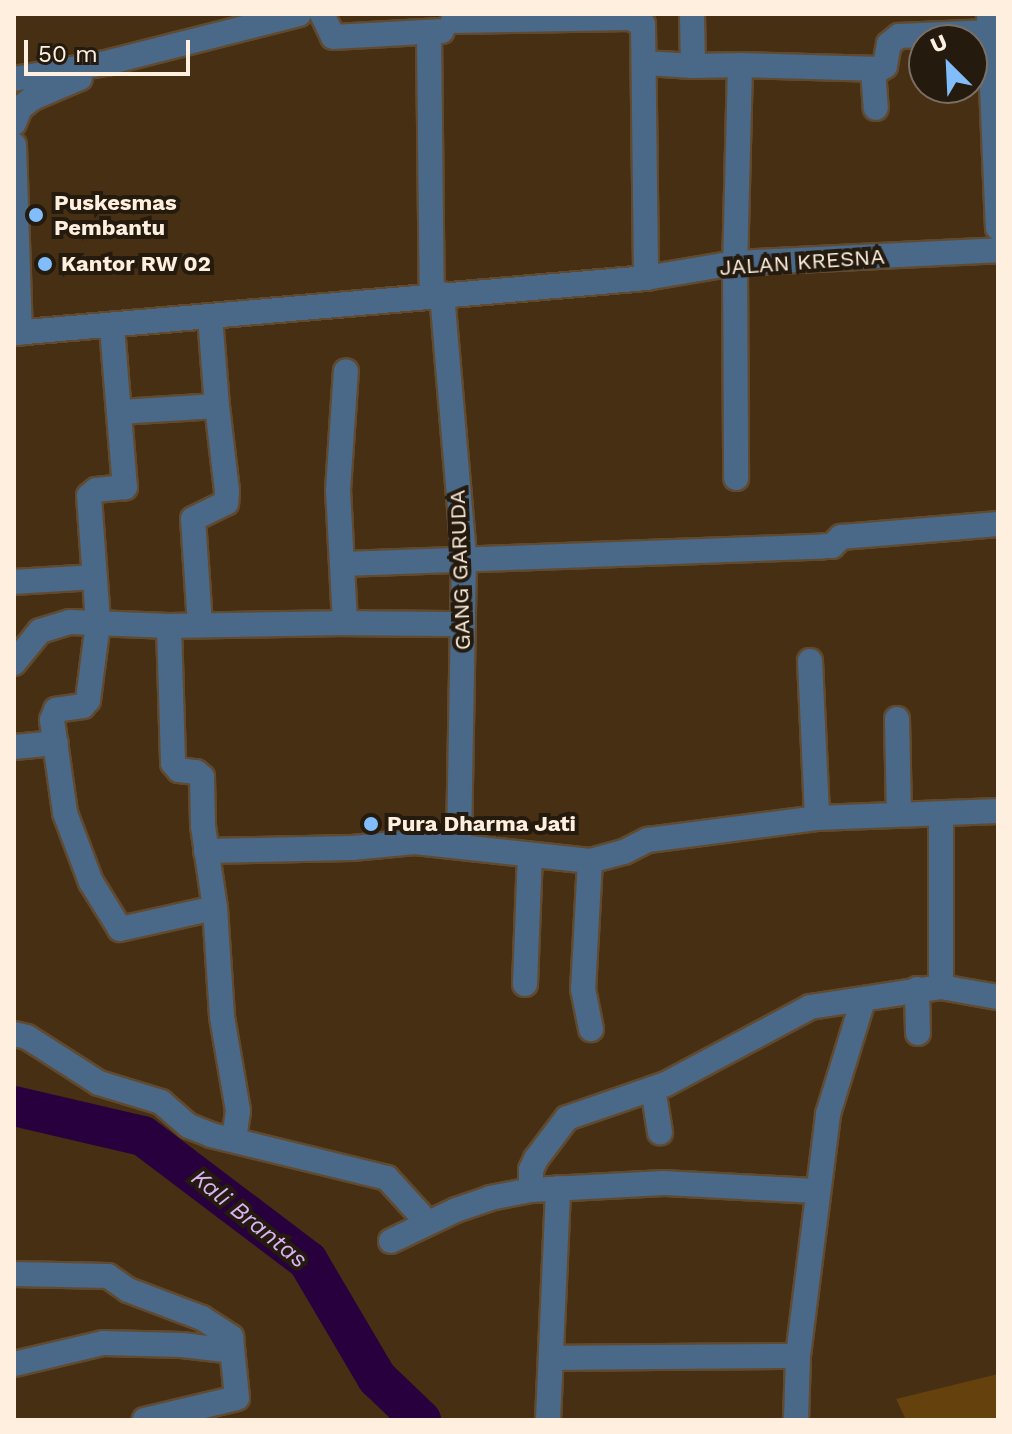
<!DOCTYPE html>
<html>
<head>
<meta charset="utf-8">
<style>
  body { margin:0 }
  #map { position:relative; width:1012px; height:1434px; overflow:hidden; background:#462f13; font-family:"Work Sans",sans-serif }
  div>[style] { position:absolute }
  .green>* { inset:0; background:#65410e }
  .river>* { height:40px; margin:-20px; padding:0 20px; transform-origin:20px; border-radius:20px; background:#28003d }
  .roads { filter:drop-shadow(2px 0 #604a30) drop-shadow(-2px 0 #604a30) drop-shadow(0 2px #604a30) drop-shadow(0 -2px #604a30) }
  .minor>* { height:24px; margin:-12px; padding:0 12px; transform-origin:12px; border-radius:12px; background:#4a6989 }
  .dots>* { width:22px; height:22px; translate:-50% -50%; box-sizing:border-box; border:4px solid #241a0e; border-radius:50% }
  span { translate:-50% -50%; white-space:nowrap; text-align:center; line-height:1.15; -webkit-text-stroke:8px #241a0e; paint-order:stroke }
  .poi-label { font-size:22px; color:#feefdf; font-weight:700 }
  .left { translate:0 -50%; text-align:left }
  .street-label { font-size:22px; color:#feefdf }
  .water-label { font-size:24px; color:#d9b3f6; font-style:italic }
  .frame { position:absolute; inset:0; border:16px solid #feefdf; pointer-events:none }
  .north { position:absolute; left:908px; top:24px; width:80px; height:80px; box-sizing:border-box; background:#241a0e; border:2px solid #7b6f62; border-radius:50%; rotate:336deg; font-size:22px; font-weight:700; line-height:32px; text-align:center; color:#feefdf }
  .north::after { content:''; display:block; margin:auto; width:28px; height:36px; background:#81bdfa; clip-path:polygon(50% 0,100% 100%,50% 72%,0 100%) }
  .scale { position:absolute; left:24px; top:40px; width:166px; height:36px; box-sizing:border-box; border:4px solid #feefdf; border-top:0; padding-left:10px; font-size:24px; line-height:28px; white-space:nowrap; color:#feefdf; -webkit-text-stroke:6px #241a0e; paint-order:stroke }
</style>
</head>
<body>
<div id="map">
  <div class="green">
    <i style="clip-path:polygon(998px 1374px,998px 1420px,906px 1420px,896px 1399px)"></i>
  </div>
  <div class="river">
    <i style="left:14px;top:1106px;width:132px;rotate:13.1deg"></i>
    <i style="left:143px;top:1136px;width:207px;rotate:37.1deg"></i>
    <i style="left:308px;top:1261px;width:136px;rotate:59.5deg"></i>
    <i style="left:377px;top:1378px;width:61px;rotate:43.7deg"></i>
  </div>
  <div class="roads">
    <div class="minor">
      <i style="left:322px;top:14px;width:25px;rotate:64deg"></i>
      <i style="left:333px;top:37px;width:109px;rotate:-3.2deg"></i>
      <i style="left:692px;top:14px;width:52px;rotate:88.9deg"></i>
      <i style="left:693px;top:66px;width:47px;rotate:-1.2deg"></i>
      <i style="left:740px;top:65px;width:198px;rotate:91.4deg"></i>
      <i style="left:735px;top:263px;width:215px;rotate:89.7deg"></i>
      <i style="left:989px;top:14px;width:214px;rotate:87.6deg"></i>
      <i style="left:453px;top:21px;width:177px;rotate:-1deg"></i>
      <i style="left:630px;top:18px;width:14px;rotate:25deg"></i>
      <i style="left:643px;top:24px;width:254px;rotate:89.3deg"></i>
      <i style="left:429px;top:32px;width:265px;rotate:89.4deg"></i>
      <i style="left:645px;top:63px;width:48px;rotate:3.6deg"></i>
      <i style="left:740px;top:65px;width:140px;rotate:1.6deg"></i>
      <i style="left:880px;top:69px;width:6px;rotate:-31deg"></i>
      <i style="left:885px;top:66px;width:22px;rotate:-80deg"></i>
      <i style="left:889px;top:44px;width:13px;rotate:-39deg"></i>
      <i style="left:899px;top:36px;width:91px;rotate:-2.5deg"></i>
      <i style="left:873px;top:69px;width:39px;rotate:86deg"></i>
      <i style="left:14px;top:79px;width:93px;rotate:-9.9deg"></i>
      <i style="left:106px;top:63px;width:199px;rotate:-14.2deg"></i>
      <i style="left:14px;top:123px;width:16px;rotate:-68deg"></i>
      <i style="left:20px;top:108px;width:16px;rotate:-38deg"></i>
      <i style="left:33px;top:98px;width:51px;rotate:-23.1deg"></i>
      <i style="left:14px;top:145px;width:188px;rotate:88.2deg"></i>
      <i style="left:442px;top:294px;width:264px;rotate:85.2deg"></i>
      <i style="left:464px;top:557px;width:289px;rotate:91deg"></i>
      <i style="left:112px;top:327px;width:161px;rotate:85.4deg"></i>
      <i style="left:125px;top:487px;width:29px;rotate:174deg"></i>
      <i style="left:96px;top:490px;width:9px;rotate:139deg"></i>
      <i style="left:89px;top:496px;width:127px;rotate:85.9deg"></i>
      <i style="left:98px;top:623px;width:78px;rotate:97.4deg"></i>
      <i style="left:88px;top:700px;width:8px;rotate:130deg"></i>
      <i style="left:83px;top:706px;width:27px;rotate:172deg"></i>
      <i style="left:56px;top:710px;width:11px;rotate:112deg"></i>
      <i style="left:52px;top:720px;width:94px;rotate:82deg"></i>
      <i style="left:65px;top:813px;width:74px;rotate:69.4deg"></i>
      <i style="left:91px;top:882px;width:55px;rotate:58.3deg"></i>
      <i style="left:120px;top:929px;width:97px;rotate:-12.5deg"></i>
      <i style="left:14px;top:333px;width:634px;rotate:-4.97deg"></i>
      <i style="left:646px;top:278px;width:90px;rotate:-9.6deg"></i>
      <i style="left:735px;top:263px;width:263px;rotate:-2.8deg"></i>
      <i style="left:120px;top:412px;width:97px;rotate:-3.5deg"></i>
      <i style="left:217px;top:406px;width:88px;rotate:-94.5deg"></i>
      <i style="left:344px;top:564px;width:480px;rotate:-2.1deg"></i>
      <i style="left:824px;top:546px;width:8px"></i>
      <i style="left:832px;top:546px;width:13px;rotate:-45deg"></i>
      <i style="left:841px;top:537px;width:158px;rotate:-4.7deg"></i>
      <i style="left:14px;top:582px;width:81px;rotate:-3.5deg"></i>
      <i style="left:345px;top:623px;width:118px;rotate:0.5deg"></i>
      <i style="left:200px;top:624px;width:105px;rotate:-93.8deg"></i>
      <i style="left:193px;top:519px;width:37px;rotate:-26deg"></i>
      <i style="left:226px;top:503px;width:12px;rotate:-85deg"></i>
      <i style="left:227px;top:491px;width:86px;rotate:-96.7deg"></i>
      <i style="left:169px;top:626px;width:137px;rotate:88.3deg"></i>
      <i style="left:173px;top:763px;width:9px;rotate:49deg"></i>
      <i style="left:179px;top:770px;width:17px;rotate:7deg"></i>
      <i style="left:196px;top:772px;width:8px;rotate:40deg"></i>
      <i style="left:202px;top:777px;width:49px;rotate:88.8deg"></i>
      <i style="left:203px;top:826px;width:83px;rotate:81.7deg"></i>
      <i style="left:215px;top:908px;width:109px;rotate:86.3deg"></i>
      <i style="left:222px;top:1017px;width:95px;rotate:80.3deg"></i>
      <i style="left:238px;top:1111px;width:29px;rotate:98deg"></i>
      <i style="left:810px;top:661px;width:157px;rotate:87.4deg"></i>
      <i style="left:14px;top:663px;width:41px;rotate:-50.9deg"></i>
      <i style="left:40px;top:631px;width:31px;rotate:-17deg"></i>
      <i style="left:70px;top:622px;width:99px;rotate:2.3deg"></i>
      <i style="left:169px;top:626px;width:176px;rotate:-1deg"></i>
      <i style="left:345px;top:623px;width:133px;rotate:-93deg"></i>
      <i style="left:338px;top:490px;width:119px;rotate:-86.2deg"></i>
      <i style="left:897px;top:719px;width:95px;rotate:88.8deg"></i>
      <i style="left:14px;top:747px;width:42px;rotate:-5.4deg"></i>
      <i style="left:206px;top:851px;width:146px;rotate:-1.2deg"></i>
      <i style="left:352px;top:848px;width:63px;rotate:-5.4deg"></i>
      <i style="left:415px;top:842px;width:176px;rotate:6.2deg"></i>
      <i style="left:590px;top:861px;width:35px;rotate:-15deg"></i>
      <i style="left:624px;top:852px;width:27px;rotate:-27deg"></i>
      <i style="left:648px;top:840px;width:170px;rotate:-7.4deg"></i>
      <i style="left:817px;top:818px;width:181px;rotate:-2.2deg"></i>
      <i style="left:590px;top:861px;width:128px;rotate:93.1deg"></i>
      <i style="left:583px;top:989px;width:41px;rotate:78.7deg"></i>
      <i style="left:525px;top:984px;width:129px;rotate:-87.8deg"></i>
      <i style="left:941px;top:987px;width:173px;rotate:-90deg"></i>
      <i style="left:917px;top:989px;width:44px;rotate:88.7deg"></i>
      <i style="left:14px;top:1034px;width:13px;rotate:13deg"></i>
      <i style="left:27px;top:1037px;width:85px;rotate:32.6deg"></i>
      <i style="left:99px;top:1083px;width:65px;rotate:17deg"></i>
      <i style="left:161px;top:1102px;width:37px;rotate:41deg"></i>
      <i style="left:189px;top:1126px;width:24px;rotate:22deg"></i>
      <i style="left:211px;top:1135px;width:181px;rotate:13.7deg"></i>
      <i style="left:387px;top:1178px;width:59px;rotate:47.7deg"></i>
      <i style="left:653px;top:1089px;width:44px;rotate:80.8deg"></i>
      <i style="left:531px;top:1190px;width:20px;rotate:-90deg"></i>
      <i style="left:531px;top:1170px;width:12px;rotate:-66deg"></i>
      <i style="left:536px;top:1159px;width:51px;rotate:-52.9deg"></i>
      <i style="left:567px;top:1118px;width:105px;rotate:-19deg"></i>
      <i style="left:666px;top:1084px;width:163px;rotate:-28.1deg"></i>
      <i style="left:810px;top:1007px;width:133px;rotate:-8.7deg"></i>
      <i style="left:941px;top:987px;width:58px;rotate:10deg"></i>
      <i style="left:391px;top:1241px;width:72px;rotate:-25.5deg"></i>
      <i style="left:456px;top:1210px;width:36px;rotate:-19deg"></i>
      <i style="left:490px;top:1198px;width:42px;rotate:-11deg"></i>
      <i style="left:531px;top:1190px;width:133px;rotate:-3deg"></i>
      <i style="left:664px;top:1183px;width:154px;rotate:3deg"></i>
      <i style="left:14px;top:1274px;width:94px;rotate:1.2deg"></i>
      <i style="left:108px;top:1276px;width:24px;rotate:35deg"></i>
      <i style="left:128px;top:1290px;width:79px;rotate:20.7deg"></i>
      <i style="left:202px;top:1318px;width:35px;rotate:33deg"></i>
      <i style="left:231px;top:1337px;width:61px;rotate:84.4deg"></i>
      <i style="left:237px;top:1398px;width:95px;rotate:166.6deg"></i>
      <i style="left:551px;top:1358px;width:247px;rotate:-0.5deg"></i>
      <i style="left:14px;top:1364px;width:91px;rotate:-13.3deg"></i>
      <i style="left:103px;top:1343px;width:79px;rotate:1.5deg"></i>
      <i style="left:182px;top:1345px;width:50px;rotate:6.8deg"></i>
      <i style="left:548px;top:1420px;width:232px;rotate:-87.5deg"></i>
      <i style="left:796px;top:1420px;width:64px;rotate:-88.2deg"></i>
      <i style="left:798px;top:1356px;width:244px;rotate:-82.9deg"></i>
      <i style="left:828px;top:1114px;width:119px;rotate:-72.9deg"></i>
    </div>
  </div>
  <div class="dots">
    <i style="left:36px;top:215px;background:#81bdfa"></i>
    <i style="left:45px;top:264px;background:#81bdfa"></i>
    <i style="left:371px;top:824px;background:#81bdfa"></i>
  </div>
  <div class="poi-label">
    <span class="left" style="left:54px;top:215px">Puskesmas<br>Pembantu</span>
    <span class="left" style="left:61px;top:264px">Kantor RW 02</span>
    <span class="left" style="left:387px;top:824px">Pura Dharma Jati</span>
  </div>
  <div class="street-label">
    <span style="left:802px;top:262px;rotate:-4deg">JALAN KRESNA</span>
    <span style="left:460px;top:570px;rotate:-92deg">GANG GARUDA</span>
  </div>
  <div class="water-label">
    <span style="left:249px;top:1219px;rotate:39deg">Kali Brantas</span>
  </div>
  <div class="frame"></div>
  <div class="north">U</div>
  <div class="scale">50 m</div>
</div>
</body>
</html>
